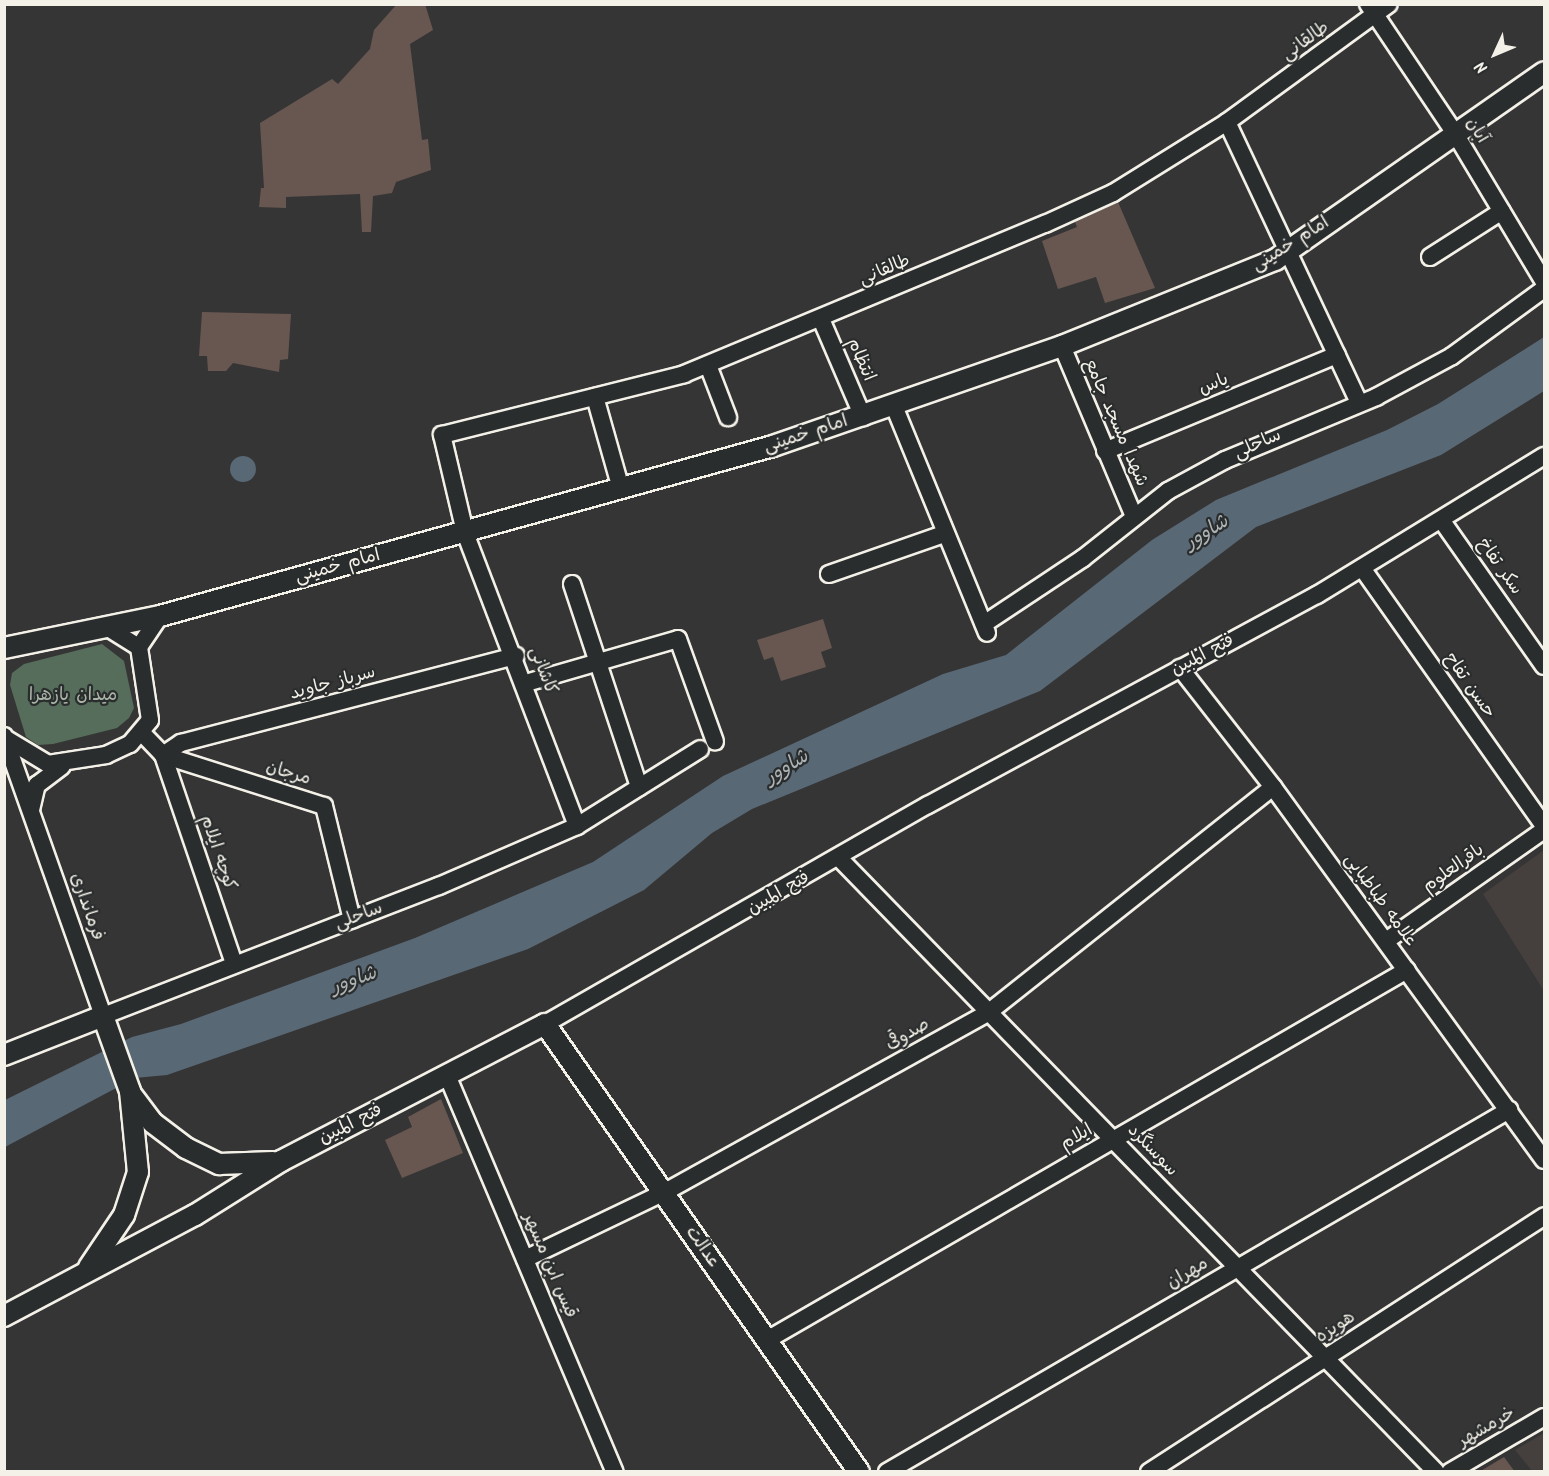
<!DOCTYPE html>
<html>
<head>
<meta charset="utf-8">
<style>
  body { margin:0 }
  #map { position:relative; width:1549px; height:1476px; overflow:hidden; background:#363535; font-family:Kalam,"Playpen Sans Arabic",sans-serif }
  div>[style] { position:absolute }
  .built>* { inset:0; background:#453f3d }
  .green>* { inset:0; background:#556d5a }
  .water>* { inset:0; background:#586874 }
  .round { border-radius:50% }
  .building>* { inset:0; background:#685751 }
  .roads { filter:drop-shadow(2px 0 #f4f1e8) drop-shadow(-2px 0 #f4f1e8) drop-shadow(0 2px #f4f1e8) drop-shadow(0 -2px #f4f1e8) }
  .minor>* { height:16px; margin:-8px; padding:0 8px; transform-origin:8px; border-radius:8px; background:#2a2d2e }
  .tertiary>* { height:20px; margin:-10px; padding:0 10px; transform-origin:10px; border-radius:10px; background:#2a2d2e }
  span { translate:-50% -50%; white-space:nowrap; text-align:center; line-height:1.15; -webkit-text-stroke:4.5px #2a2d2e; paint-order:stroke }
  .street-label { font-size:18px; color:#f4f1e8 }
  .park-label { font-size:18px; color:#acb6a8 }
  .water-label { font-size:20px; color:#aeb3b4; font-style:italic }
  .frame { position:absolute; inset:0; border:6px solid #f4f1e8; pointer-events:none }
  .north { position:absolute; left:1465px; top:24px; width:60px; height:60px; -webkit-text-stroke:4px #2a2d2e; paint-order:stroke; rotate:226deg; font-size:16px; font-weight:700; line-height:24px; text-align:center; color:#f4f1e8 }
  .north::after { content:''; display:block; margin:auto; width:21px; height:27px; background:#f4f1e8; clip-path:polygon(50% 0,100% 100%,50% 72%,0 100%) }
</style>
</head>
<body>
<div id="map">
  <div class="built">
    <i style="clip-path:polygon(1544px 850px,1544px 991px,1483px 894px)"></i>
    <i style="clip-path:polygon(1544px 1433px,1544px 1471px,1532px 1471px,1515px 1450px)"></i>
  </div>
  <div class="green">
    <i style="clip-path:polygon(102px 644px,124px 661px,134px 708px,129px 718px,117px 728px,53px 744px,38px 745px,26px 737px,10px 685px,12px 673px,24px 664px)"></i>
  </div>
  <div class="water">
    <i style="clip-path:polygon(1544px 337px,1544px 391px,1441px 455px,1256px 527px,1040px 691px,752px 809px,712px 833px,644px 890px,528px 949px,167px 1075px,135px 1078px,5px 1147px,5px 1100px,132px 1037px,181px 1024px,415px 938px,593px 862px,723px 776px,943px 674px,1006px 655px,1152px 540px,1216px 500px,1387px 430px,1438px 404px)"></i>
    <i class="round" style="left:230px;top:456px;width:26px;height:26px"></i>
  </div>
  <div class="building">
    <i style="clip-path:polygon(397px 4px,425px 4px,433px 30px,410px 44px,422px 140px,428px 139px,431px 170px,396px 182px,392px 193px,373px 196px,371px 232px,362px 232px,360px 194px,286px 197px,286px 208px,259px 207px,261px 188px,264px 188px,260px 123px,332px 79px,338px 84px,370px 49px,374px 30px)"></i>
    <i style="clip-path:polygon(1118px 202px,1155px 288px,1105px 303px,1096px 277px,1058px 289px,1042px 241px,1077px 227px,1075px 222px)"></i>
    <i style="clip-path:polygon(202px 312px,291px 314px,288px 359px,280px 360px,279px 372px,233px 363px,226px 371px,208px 371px,207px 356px,199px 356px)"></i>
    <i style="clip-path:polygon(823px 619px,832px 648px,821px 652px,826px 667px,781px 681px,773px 657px,764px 660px,757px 640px)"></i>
    <i style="clip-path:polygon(441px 1099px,463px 1153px,402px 1178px,385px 1140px,412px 1127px,408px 1117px)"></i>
    <i style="clip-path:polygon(1504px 1457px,1515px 1472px,1479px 1472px)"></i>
  </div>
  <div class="roads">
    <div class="minor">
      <i style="left:1368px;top:4px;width:158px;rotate:56.1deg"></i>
      <i style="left:1456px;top:135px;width:171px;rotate:59.1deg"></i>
      <i style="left:1227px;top:122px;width:310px;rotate:64.8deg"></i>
      <i style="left:1430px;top:257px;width:85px;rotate:-32.6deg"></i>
      <i style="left:821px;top:319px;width:107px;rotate:66.8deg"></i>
      <i style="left:1062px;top:346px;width:182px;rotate:67.1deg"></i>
      <i style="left:708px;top:365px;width:56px;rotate:69deg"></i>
      <i style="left:595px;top:397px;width:96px;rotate:74.2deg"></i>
      <i style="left:894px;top:406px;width:245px;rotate:67.7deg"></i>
      <i style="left:1105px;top:451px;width:251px;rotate:-22.5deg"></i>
      <i style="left:1442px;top:521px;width:177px;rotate:54.9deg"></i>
      <i style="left:1362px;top:568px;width:316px;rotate:54.8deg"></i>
      <i style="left:829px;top:574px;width:122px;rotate:-19.2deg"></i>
      <i style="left:572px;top:584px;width:214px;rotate:71.7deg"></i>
      <i style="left:984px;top:624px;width:118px;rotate:-33.6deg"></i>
      <i style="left:1082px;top:559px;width:110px;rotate:-38.3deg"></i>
      <i style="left:1168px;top:491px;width:65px;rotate:-28.5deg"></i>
      <i style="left:1225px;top:460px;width:164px;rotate:-22.6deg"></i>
      <i style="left:1376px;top:397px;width:86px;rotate:-28.3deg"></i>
      <i style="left:1452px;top:356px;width:114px;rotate:-36.1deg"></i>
      <i style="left:105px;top:626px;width:40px;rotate:32deg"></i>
      <i style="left:1180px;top:668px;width:151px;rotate:52deg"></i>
      <i style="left:1273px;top:787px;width:461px;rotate:54deg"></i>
      <i style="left:526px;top:683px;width:158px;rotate:-16.1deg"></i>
      <i style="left:678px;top:639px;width:109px;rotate:70.2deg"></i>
      <i style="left:142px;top:733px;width:30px;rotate:46deg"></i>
      <i style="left:163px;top:755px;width:221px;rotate:71.2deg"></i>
      <i style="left:4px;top:736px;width:297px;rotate:70.5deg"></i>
      <i style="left:103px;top:1016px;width:360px;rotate:-21.2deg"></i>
      <i style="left:439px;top:886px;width:150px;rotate:-23.5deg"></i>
      <i style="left:577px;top:826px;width:145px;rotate:-32deg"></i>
      <i style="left:5px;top:738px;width:50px;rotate:31.2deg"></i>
      <i style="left:48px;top:764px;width:59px;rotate:-8.8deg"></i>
      <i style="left:106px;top:755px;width:26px;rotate:-25deg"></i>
      <i style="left:130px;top:744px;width:31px;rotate:-50deg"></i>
      <i style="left:150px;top:720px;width:74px;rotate:-98.6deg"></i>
      <i style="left:139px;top:647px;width:37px;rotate:-56deg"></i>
      <i style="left:163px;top:755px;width:22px;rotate:-34deg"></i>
      <i style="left:181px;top:743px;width:346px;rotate:-14.6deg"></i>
      <i style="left:163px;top:755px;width:169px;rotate:17.6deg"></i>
      <i style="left:324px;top:806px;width:117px;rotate:76.2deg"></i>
      <i style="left:31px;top:810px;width:26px;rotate:-77deg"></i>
      <i style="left:37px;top:785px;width:31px;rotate:-37deg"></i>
      <i style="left:577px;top:826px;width:315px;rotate:-110.9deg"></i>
      <i style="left:465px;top:532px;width:100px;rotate:-103.3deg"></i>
      <i style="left:442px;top:435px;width:250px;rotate:-14.1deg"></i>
      <i style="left:684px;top:374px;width:391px;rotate:-22.6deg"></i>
      <i style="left:1045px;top:224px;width:75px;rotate:-24.5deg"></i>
      <i style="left:1113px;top:193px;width:134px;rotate:-31.9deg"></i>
      <i style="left:1227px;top:122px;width:200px;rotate:-36.1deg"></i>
      <i style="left:839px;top:858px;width:856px;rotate:45.8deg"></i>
      <i style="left:1386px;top:941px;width:193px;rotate:-35.1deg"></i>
      <i style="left:545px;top:1024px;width:441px;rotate:-29.8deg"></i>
      <i style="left:928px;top:805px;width:442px;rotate:-28.4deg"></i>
      <i style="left:1317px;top:595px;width:266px;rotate:-31.5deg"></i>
      <i style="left:447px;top:1075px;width:431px;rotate:67.1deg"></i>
      <i style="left:525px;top:1259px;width:153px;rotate:-25.6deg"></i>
      <i style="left:663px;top:1193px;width:373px;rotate:-29deg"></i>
      <i style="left:989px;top:1012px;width:362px;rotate:-38.4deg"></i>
      <i style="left:767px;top:1340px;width:739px;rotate:-30.03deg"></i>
      <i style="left:887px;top:1472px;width:720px;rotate:-30.2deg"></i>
      <i style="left:1149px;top:1472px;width:471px;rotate:-32.9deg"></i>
      <i style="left:1450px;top:1472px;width:109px;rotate:-30.3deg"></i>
    </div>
    <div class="tertiary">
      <i style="left:4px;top:648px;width:159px;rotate:-11.6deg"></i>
      <i style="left:160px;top:616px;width:636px;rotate:-15.5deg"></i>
      <i style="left:773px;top:446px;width:306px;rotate:-19.1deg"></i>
      <i style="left:1062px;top:346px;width:230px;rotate:-22deg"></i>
      <i style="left:1275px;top:260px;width:328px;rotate:-34.9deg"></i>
      <i style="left:4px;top:1055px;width:106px;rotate:-21.5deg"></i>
      <i style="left:103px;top:1016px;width:80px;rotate:70.2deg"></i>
      <i style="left:130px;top:1091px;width:81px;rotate:84.4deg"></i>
      <i style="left:138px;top:1172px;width:45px;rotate:108deg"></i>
      <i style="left:124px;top:1215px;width:63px;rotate:123.9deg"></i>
      <i style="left:131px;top:1094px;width:36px;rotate:53deg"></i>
      <i style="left:153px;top:1123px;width:41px;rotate:37.1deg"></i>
      <i style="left:186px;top:1148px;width:37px;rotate:26deg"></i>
      <i style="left:219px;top:1164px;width:54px;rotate:-2.1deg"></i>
      <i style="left:4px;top:1316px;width:216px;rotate:-27.9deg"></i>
      <i style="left:195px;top:1215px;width:102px;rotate:-32.1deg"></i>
      <i style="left:281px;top:1161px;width:297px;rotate:-27.4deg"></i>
      <i style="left:545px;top:1024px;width:547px;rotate:54.97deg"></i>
    </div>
  </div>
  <div class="street-label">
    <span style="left:1306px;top:42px;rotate:-36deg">طالقانی</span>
    <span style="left:1476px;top:131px;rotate:58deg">آبان</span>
    <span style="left:1291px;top:245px;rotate:-32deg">امام خمینی</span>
    <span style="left:885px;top:271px;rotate:-23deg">طالقانی</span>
    <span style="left:860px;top:360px;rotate:67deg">انتظام</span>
    <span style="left:1214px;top:385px;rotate:-22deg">یاس</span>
    <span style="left:1115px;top:423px;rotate:67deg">شهدا مسجد جامع</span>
    <span style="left:806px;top:435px;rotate:-18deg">امام خمینی</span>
    <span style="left:1258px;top:445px;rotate:-24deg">ساحلی</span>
    <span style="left:338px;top:567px;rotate:-15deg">امام خمینی</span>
    <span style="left:1499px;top:567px;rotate:55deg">سکر تفاخ</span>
    <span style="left:1203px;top:656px;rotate:-28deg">فتح المبین</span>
    <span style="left:542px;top:671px;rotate:69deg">کاشانی</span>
    <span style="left:333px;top:684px;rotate:-15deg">سرباز جاوید</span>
    <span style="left:1469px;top:686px;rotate:55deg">حسن تفاح</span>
    <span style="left:288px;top:774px;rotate:17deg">مرجان</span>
    <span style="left:217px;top:853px;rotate:71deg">کوچه ایلام</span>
    <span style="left:1454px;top:869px;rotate:-35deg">باقرالعلوم</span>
    <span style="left:779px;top:894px;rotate:-30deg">فتح المبین</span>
    <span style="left:1380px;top:901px;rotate:54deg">علامه طباطبایی</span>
    <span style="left:86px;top:907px;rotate:71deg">فرمانداری</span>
    <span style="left:359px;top:917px;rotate:-21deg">ساحلی</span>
    <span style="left:908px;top:1035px;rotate:-29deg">صدوقی</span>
    <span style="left:351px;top:1125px;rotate:-27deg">فتح المبین</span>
    <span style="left:1077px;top:1138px;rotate:-30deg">ایلام</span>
    <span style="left:1152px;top:1151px;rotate:46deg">سوسنگرد</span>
    <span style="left:702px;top:1248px;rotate:55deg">عدالت</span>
    <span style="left:549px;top:1266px;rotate:67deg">قیس ابن مسهر</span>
    <span style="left:1188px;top:1274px;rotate:-30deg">مهران</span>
    <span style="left:1336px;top:1328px;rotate:-33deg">هویزه</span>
    <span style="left:1487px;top:1428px;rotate:-30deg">خرمشهر</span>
  </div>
  <div class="park-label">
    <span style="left:73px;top:696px">میدان یازهرا</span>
  </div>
  <div class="water-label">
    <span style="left:1207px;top:533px;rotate:-32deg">شاوور</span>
    <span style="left:787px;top:768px;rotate:-32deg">شاوور</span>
    <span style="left:354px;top:981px;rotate:-20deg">شاوور</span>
  </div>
  <div class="frame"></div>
  <div class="north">N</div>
</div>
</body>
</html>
